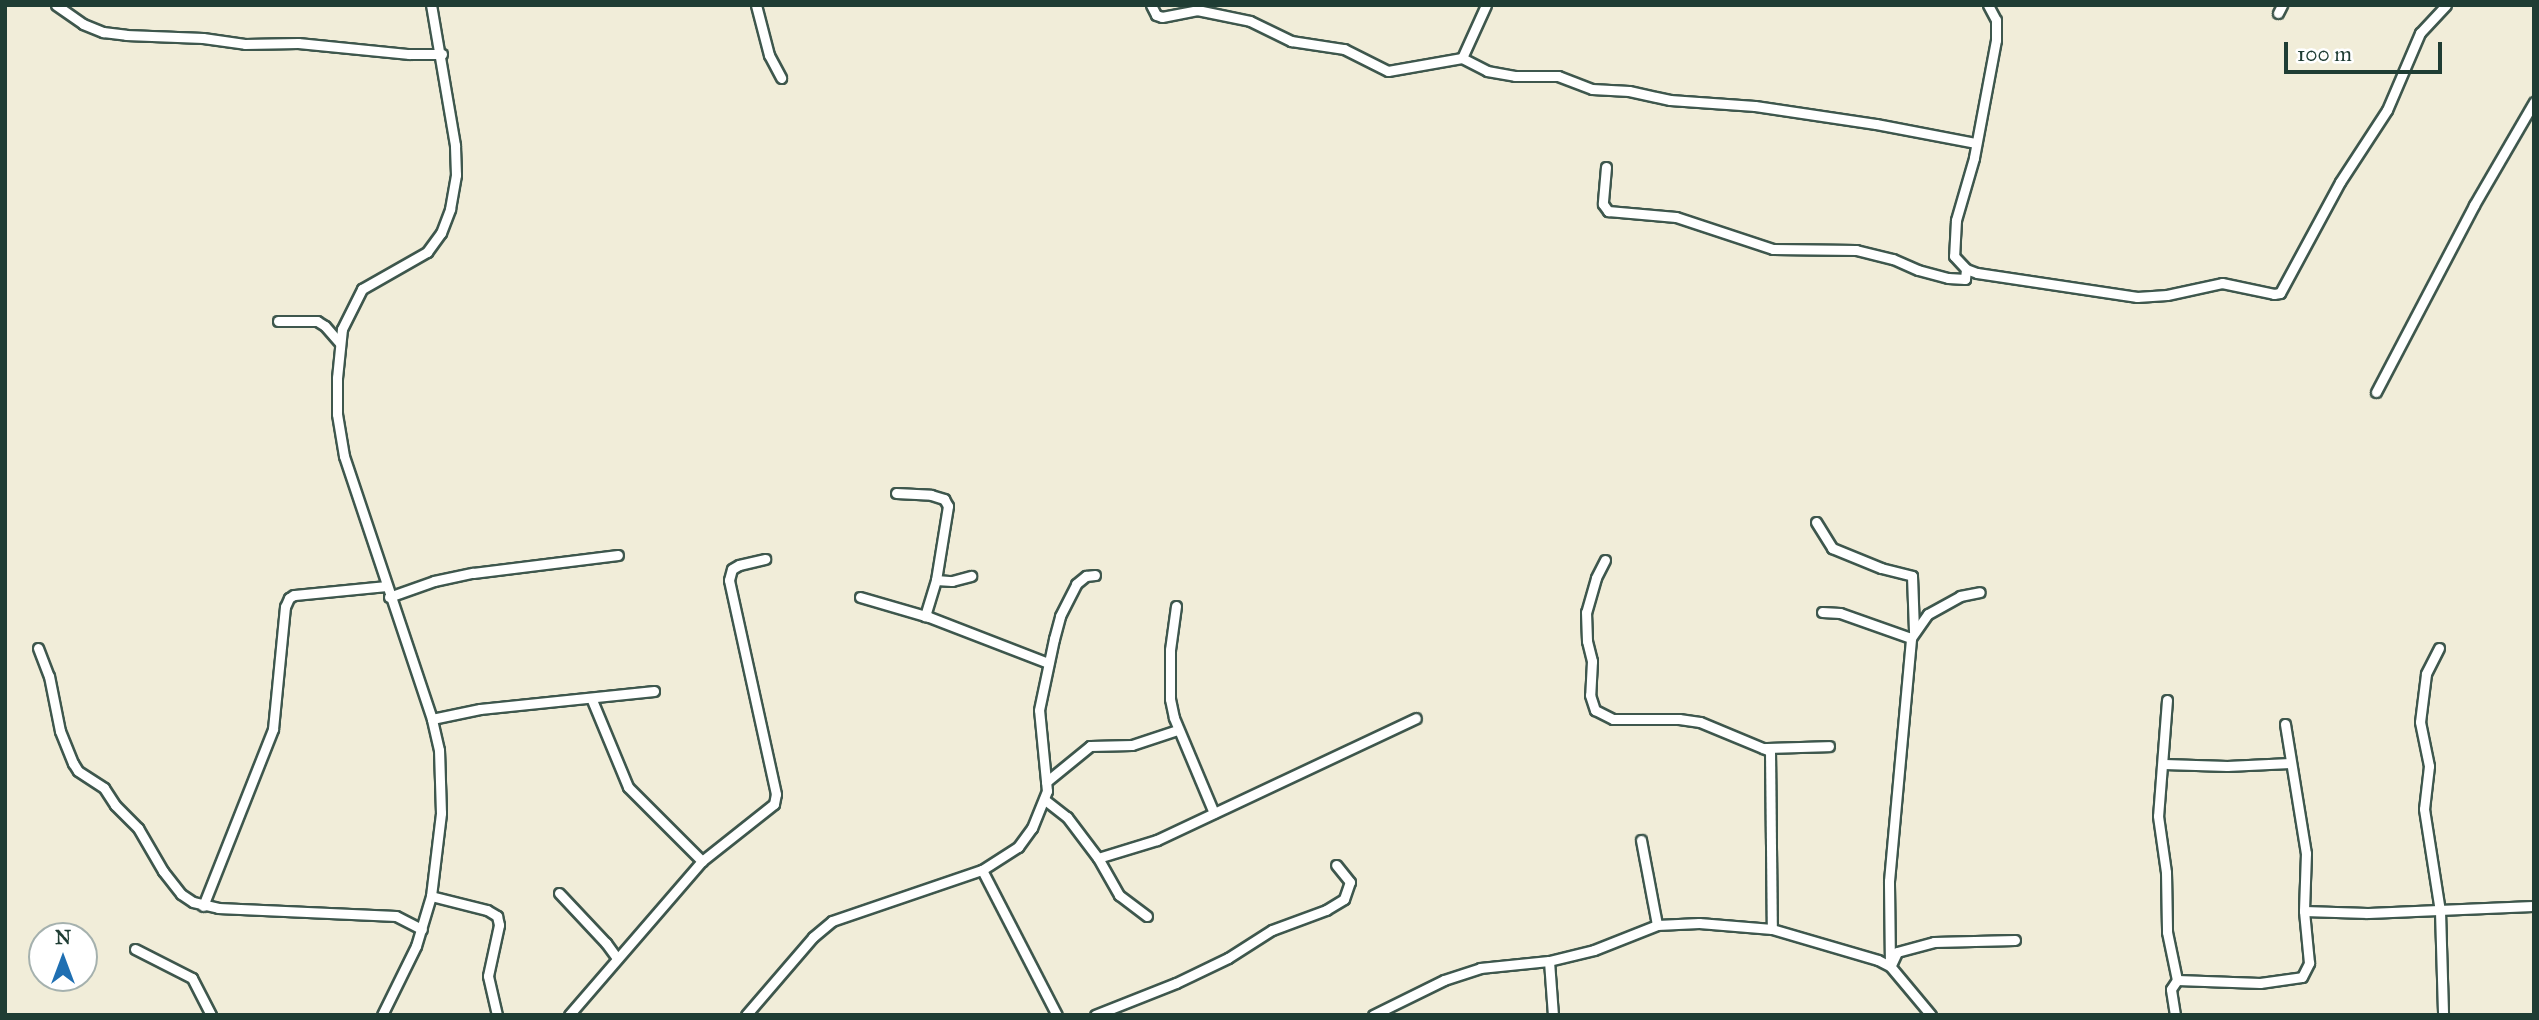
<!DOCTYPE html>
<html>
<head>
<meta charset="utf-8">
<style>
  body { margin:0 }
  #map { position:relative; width:2539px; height:1020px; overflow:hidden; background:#f1edd9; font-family:"IM FELL Great Primer",serif }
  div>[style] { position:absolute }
  .roads { filter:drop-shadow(2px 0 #3e574d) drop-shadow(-2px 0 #3e574d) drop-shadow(0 2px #3e574d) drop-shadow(0 -2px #3e574d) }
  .minor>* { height:9px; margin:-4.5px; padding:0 4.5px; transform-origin:4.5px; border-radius:4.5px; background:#fff }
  span { translate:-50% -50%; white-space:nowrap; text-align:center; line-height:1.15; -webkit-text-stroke:5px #fff; paint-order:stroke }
  .frame { position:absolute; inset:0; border:7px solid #1f3d34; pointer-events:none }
  .north { position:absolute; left:28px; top:922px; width:70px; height:70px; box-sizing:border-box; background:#fff; border:2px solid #a5b1ae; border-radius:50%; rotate:0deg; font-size:19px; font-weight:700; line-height:28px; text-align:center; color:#1f3d34 }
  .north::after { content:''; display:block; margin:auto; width:24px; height:32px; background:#1f6fb2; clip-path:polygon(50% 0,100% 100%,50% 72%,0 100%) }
  .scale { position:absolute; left:2284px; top:42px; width:158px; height:32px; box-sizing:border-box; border:4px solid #1f3d34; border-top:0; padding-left:9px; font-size:21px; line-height:24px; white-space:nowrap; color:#1f3d34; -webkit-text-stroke:5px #fff; paint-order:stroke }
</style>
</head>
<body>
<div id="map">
  <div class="roads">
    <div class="minor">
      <i style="left:56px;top:5px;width:33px;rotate:35deg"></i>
      <i style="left:83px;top:24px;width:22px;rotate:22deg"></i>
      <i style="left:103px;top:32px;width:23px;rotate:7deg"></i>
      <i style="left:126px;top:35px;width:77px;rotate:2.2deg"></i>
      <i style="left:203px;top:38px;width:42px;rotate:8.1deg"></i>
      <i style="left:245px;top:44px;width:53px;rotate:-1.1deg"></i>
      <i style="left:298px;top:43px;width:112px;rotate:5.7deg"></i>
      <i style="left:409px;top:54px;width:33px"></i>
      <i style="left:756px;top:5px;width:52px;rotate:75.4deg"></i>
      <i style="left:769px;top:55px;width:26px;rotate:62deg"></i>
      <i style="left:1151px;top:5px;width:11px;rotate:63deg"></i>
      <i style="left:1156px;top:15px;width:6px;rotate:18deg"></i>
      <i style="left:1162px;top:17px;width:36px;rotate:-11deg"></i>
      <i style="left:1197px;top:10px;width:54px;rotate:11.7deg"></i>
      <i style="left:1250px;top:21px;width:46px;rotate:26deg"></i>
      <i style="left:1291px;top:41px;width:54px;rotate:8.6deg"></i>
      <i style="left:1344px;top:49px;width:49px;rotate:26.6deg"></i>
      <i style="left:1388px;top:71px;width:75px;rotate:-10deg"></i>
      <i style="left:1462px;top:58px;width:58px;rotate:-65.6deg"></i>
      <i style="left:1988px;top:5px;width:17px;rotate:62deg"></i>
      <i style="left:1996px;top:20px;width:20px;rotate:90deg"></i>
      <i style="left:1996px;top:40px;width:120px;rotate:100.6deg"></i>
      <i style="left:1974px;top:158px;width:65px;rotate:106.2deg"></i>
      <i style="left:1956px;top:220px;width:36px;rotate:93deg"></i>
      <i style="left:1954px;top:256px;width:18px;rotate:47deg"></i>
      <i style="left:1966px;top:269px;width:12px;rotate:20deg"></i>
      <i style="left:1977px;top:273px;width:162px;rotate:8.5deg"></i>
      <i style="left:2137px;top:297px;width:30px;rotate:-4deg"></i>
      <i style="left:2167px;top:295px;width:56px;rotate:-12.3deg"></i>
      <i style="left:2222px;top:283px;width:53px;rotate:11.9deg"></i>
      <i style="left:2274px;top:294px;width:6px;rotate:-9deg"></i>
      <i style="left:2280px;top:293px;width:126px;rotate:-61.6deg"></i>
      <i style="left:2340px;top:182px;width:86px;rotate:-56.9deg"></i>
      <i style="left:2387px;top:110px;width:84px;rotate:-66.8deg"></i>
      <i style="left:2420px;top:33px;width:38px;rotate:-47deg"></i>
      <i style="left:2278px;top:13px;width:9px;rotate:-63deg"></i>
      <i style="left:1462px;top:58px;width:28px;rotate:27deg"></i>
      <i style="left:1487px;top:71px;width:28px;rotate:10deg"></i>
      <i style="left:1515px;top:76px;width:43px"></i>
      <i style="left:1558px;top:76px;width:36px;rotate:21deg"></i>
      <i style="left:1592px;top:89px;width:37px;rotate:3deg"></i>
      <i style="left:1629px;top:91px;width:42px;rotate:12.4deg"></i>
      <i style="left:1670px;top:100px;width:85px;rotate:4deg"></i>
      <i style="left:1755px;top:106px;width:122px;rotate:8.5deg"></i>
      <i style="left:1876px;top:124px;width:102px;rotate:10.8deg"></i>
      <i style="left:1606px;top:167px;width:37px;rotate:95deg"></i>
      <i style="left:1603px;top:204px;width:9px;rotate:54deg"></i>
      <i style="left:1608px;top:211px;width:68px;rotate:5deg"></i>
      <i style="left:1676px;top:217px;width:102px;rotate:18.3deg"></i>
      <i style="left:1773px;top:249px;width:83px;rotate:0.7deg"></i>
      <i style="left:1856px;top:250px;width:38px;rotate:14deg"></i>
      <i style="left:1893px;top:259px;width:27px;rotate:24deg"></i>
      <i style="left:1918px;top:270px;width:31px;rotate:15deg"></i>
      <i style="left:1948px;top:278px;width:17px;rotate:3deg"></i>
      <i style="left:1965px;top:279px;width:10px;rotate:-84deg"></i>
      <i style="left:278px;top:321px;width:39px"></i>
      <i style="left:317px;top:321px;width:9px;rotate:32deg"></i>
      <i style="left:325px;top:326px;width:23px;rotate:49deg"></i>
      <i style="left:2376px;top:392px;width:211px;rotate:-62.3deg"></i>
      <i style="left:2474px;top:205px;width:119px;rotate:-59.8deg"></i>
      <i style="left:896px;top:493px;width:35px;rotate:3deg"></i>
      <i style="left:931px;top:495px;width:14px;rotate:17deg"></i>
      <i style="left:944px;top:499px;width:8px;rotate:60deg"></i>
      <i style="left:948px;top:506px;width:75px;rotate:99.2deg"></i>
      <i style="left:936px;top:580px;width:38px;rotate:107deg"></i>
      <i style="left:1816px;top:522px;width:31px;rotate:58deg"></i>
      <i style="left:1832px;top:548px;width:53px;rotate:22.2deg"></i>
      <i style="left:1881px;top:568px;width:32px;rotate:14deg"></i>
      <i style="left:1912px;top:576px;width:55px;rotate:87.9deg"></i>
      <i style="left:1605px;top:560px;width:20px;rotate:117deg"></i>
      <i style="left:1596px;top:578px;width:35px;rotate:106deg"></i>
      <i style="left:1586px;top:612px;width:29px;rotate:88deg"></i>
      <i style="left:1587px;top:641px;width:21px;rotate:76deg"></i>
      <i style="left:1592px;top:661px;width:34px;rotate:93deg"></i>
      <i style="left:1590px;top:695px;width:16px;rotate:72deg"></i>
      <i style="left:1595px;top:710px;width:20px;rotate:27deg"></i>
      <i style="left:1613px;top:719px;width:66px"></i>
      <i style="left:1679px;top:719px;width:21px;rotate:8deg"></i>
      <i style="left:1700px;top:722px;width:76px;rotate:22.5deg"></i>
      <i style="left:1770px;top:751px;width:178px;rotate:89.4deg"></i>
      <i style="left:936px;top:580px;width:16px;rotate:4deg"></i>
      <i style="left:952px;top:581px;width:20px;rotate:-15deg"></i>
      <i style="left:389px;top:597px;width:48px;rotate:-19.6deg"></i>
      <i style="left:434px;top:581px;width:40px;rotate:-12deg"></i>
      <i style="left:473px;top:573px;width:146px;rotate:-7.1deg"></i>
      <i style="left:860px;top:597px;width:72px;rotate:16.2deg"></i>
      <i style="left:929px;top:617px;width:128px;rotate:21.1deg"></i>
      <i style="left:1176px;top:606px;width:44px;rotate:97.8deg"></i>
      <i style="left:1170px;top:650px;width:49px;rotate:90deg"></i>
      <i style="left:1170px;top:699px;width:19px;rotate:78deg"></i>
      <i style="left:1174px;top:718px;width:103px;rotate:67.2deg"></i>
      <i style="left:1822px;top:612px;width:18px;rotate:3deg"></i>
      <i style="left:1840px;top:613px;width:75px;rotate:19.4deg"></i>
      <i style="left:38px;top:648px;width:30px;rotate:69deg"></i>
      <i style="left:49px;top:676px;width:56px;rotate:78.7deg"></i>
      <i style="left:60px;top:731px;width:35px;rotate:68deg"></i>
      <i style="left:73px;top:763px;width:9px;rotate:58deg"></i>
      <i style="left:78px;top:771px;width:31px;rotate:33deg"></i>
      <i style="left:104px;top:788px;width:20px;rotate:57deg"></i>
      <i style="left:115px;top:805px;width:33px;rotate:45deg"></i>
      <i style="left:138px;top:828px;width:50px;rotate:59.8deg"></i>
      <i style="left:163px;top:871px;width:29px;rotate:52deg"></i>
      <i style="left:181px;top:894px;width:14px;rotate:34deg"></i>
      <i style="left:193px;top:902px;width:26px;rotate:13deg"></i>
      <i style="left:218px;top:908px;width:178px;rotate:2.6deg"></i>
      <i style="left:396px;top:916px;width:29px;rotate:27deg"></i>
      <i style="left:2439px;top:648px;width:29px;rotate:117deg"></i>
      <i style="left:2426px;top:674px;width:48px;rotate:97.1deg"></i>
      <i style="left:2420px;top:722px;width:45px;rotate:78.4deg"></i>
      <i style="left:2429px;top:766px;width:43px;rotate:96.6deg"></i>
      <i style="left:2424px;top:809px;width:103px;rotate:81.1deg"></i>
      <i style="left:2440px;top:911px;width:104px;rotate:88.3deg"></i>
      <i style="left:592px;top:700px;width:94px;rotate:67.5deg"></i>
      <i style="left:628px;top:787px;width:105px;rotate:45deg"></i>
      <i style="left:2167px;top:700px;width:116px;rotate:94.4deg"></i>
      <i style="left:2158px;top:816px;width:57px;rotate:81.9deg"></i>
      <i style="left:2166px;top:872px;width:60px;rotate:89deg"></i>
      <i style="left:2167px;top:932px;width:49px;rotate:78.2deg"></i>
      <i style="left:432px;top:719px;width:49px;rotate:-11.8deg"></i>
      <i style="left:480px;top:709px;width:175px;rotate:-5.9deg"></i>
      <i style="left:2285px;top:724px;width:131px;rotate:80.8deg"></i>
      <i style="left:2306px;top:853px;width:58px;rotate:92deg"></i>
      <i style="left:1763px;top:748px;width:66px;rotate:-1.7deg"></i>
      <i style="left:2164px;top:764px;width:63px;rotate:1.8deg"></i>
      <i style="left:2227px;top:766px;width:63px;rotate:-2.7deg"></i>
      <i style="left:1046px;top:782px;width:57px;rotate:-39.3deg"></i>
      <i style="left:1090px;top:746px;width:42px;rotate:-1.4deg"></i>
      <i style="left:1132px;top:745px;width:47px;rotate:-18.4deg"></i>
      <i style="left:1045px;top:800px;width:28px;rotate:38deg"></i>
      <i style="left:1067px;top:817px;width:51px;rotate:52.9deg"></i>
      <i style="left:1098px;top:858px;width:43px;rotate:60.4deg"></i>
      <i style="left:1119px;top:895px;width:35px;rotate:37deg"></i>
      <i style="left:1641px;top:840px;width:86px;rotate:79.3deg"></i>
      <i style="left:1098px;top:858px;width:62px;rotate:-17deg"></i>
      <i style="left:1157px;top:840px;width:286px;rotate:-25.2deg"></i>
      <i style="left:982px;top:870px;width:163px;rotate:62.7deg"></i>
      <i style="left:559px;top:893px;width:69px;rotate:46.8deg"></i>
      <i style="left:606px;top:943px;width:19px;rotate:54deg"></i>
      <i style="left:431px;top:896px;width:58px;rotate:14deg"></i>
      <i style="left:487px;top:910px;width:12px;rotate:31deg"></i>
      <i style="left:497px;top:916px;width:9px;rotate:77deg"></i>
      <i style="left:499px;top:925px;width:52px;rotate:102.2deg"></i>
      <i style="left:488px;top:976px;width:40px;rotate:77deg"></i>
      <i style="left:203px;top:906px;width:190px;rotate:-68.4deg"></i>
      <i style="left:273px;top:729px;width:123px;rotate:-84.4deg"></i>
      <i style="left:285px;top:607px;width:10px;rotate:-66deg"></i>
      <i style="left:289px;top:598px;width:6px;rotate:-31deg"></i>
      <i style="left:294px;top:595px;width:91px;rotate:-5.6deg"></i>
      <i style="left:135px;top:949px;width:64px;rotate:27deg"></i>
      <i style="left:192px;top:978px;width:42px;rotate:62.8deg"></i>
      <i style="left:1549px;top:961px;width:54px;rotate:85.8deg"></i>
      <i style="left:1891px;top:965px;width:14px;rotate:-65deg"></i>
      <i style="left:1897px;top:952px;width:38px;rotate:-15deg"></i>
      <i style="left:1934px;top:942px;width:81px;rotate:-1.4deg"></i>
      <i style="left:1890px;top:966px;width:85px;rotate:-90.7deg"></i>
      <i style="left:1889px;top:881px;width:244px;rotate:-84.8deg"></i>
      <i style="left:1911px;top:638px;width:29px;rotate:-55deg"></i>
      <i style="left:1928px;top:614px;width:37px;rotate:-29deg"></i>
      <i style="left:1960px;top:596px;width:20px;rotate:-11deg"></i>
      <i style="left:382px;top:1015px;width:77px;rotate:-63.8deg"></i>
      <i style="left:416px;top:946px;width:52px;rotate:-73.3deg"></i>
      <i style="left:431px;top:896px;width:84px;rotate:-83.1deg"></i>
      <i style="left:441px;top:813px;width:63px;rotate:-91.8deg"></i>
      <i style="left:439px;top:750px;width:32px;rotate:-103deg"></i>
      <i style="left:432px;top:719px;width:277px;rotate:-108.5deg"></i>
      <i style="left:344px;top:456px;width:43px;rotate:-99.5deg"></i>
      <i style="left:337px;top:414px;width:36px;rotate:-90deg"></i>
      <i style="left:337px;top:378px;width:49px;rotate:-84.2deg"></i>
      <i style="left:342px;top:329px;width:45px;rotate:-63.4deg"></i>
      <i style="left:362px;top:289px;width:75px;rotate:-29.6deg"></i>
      <i style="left:427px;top:252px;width:24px;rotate:-54deg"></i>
      <i style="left:441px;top:233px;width:26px;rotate:-69deg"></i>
      <i style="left:450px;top:209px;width:35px;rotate:-80deg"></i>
      <i style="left:456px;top:175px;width:30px;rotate:-92deg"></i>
      <i style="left:455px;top:145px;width:142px;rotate:-99.7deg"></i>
      <i style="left:569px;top:1015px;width:203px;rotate:-49.2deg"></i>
      <i style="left:702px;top:861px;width:92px;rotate:-38.4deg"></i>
      <i style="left:774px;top:804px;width:10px;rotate:-79deg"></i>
      <i style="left:776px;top:794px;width:219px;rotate:-102.4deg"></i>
      <i style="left:729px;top:580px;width:11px;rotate:-75deg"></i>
      <i style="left:732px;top:569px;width:8px;rotate:-30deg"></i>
      <i style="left:739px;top:565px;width:27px;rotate:-13deg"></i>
      <i style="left:746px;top:1015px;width:103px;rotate:-49.3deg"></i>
      <i style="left:813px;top:937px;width:25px;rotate:-40deg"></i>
      <i style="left:832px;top:921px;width:158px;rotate:-18.8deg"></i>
      <i style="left:982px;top:870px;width:43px;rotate:-32.6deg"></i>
      <i style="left:1018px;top:847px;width:24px;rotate:-54deg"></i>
      <i style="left:1032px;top:828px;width:40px;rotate:-68deg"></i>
      <i style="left:1047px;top:791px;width:81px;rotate:-95.6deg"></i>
      <i style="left:1039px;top:710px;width:73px;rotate:-78.1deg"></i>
      <i style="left:1054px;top:639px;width:24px;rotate:-75deg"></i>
      <i style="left:1060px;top:616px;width:36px;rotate:-63deg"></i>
      <i style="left:1076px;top:584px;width:13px;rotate:-39deg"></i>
      <i style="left:1086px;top:576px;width:9px;rotate:-6deg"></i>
      <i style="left:1095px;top:1015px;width:87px;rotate:-21.6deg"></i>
      <i style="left:1176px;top:983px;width:58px;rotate:-25.7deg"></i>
      <i style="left:1228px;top:958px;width:52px;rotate:-32.5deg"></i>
      <i style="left:1272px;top:930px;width:58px;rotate:-20.3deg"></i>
      <i style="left:1326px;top:910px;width:21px;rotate:-31deg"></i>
      <i style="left:1344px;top:899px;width:18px;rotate:-71deg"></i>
      <i style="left:1350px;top:882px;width:22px;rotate:-129deg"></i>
      <i style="left:1373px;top:1015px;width:79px;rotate:-26.2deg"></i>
      <i style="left:1444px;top:980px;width:38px;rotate:-18deg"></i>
      <i style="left:1480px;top:968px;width:69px;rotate:-5.8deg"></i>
      <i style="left:1549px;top:961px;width:46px;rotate:-13.7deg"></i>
      <i style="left:1594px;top:950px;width:68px;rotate:-21.6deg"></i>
      <i style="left:1657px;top:925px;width:42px;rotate:-2.7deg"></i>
      <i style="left:1699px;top:923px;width:73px;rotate:4.7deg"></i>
      <i style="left:1772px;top:929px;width:110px;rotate:16.3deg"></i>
      <i style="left:1878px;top:960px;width:13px;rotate:27deg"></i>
      <i style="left:1890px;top:966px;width:64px;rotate:50.1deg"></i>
      <i style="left:2175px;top:1015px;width:26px;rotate:-99deg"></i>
      <i style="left:2171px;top:989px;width:11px;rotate:-56deg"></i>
      <i style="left:2177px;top:980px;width:83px;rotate:2.1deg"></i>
      <i style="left:2260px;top:983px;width:42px;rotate:-8.1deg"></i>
      <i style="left:2302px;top:977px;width:16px;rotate:-63deg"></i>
      <i style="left:2309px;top:963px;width:52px;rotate:-95.5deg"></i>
      <i style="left:2304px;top:911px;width:63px;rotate:1.8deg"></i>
      <i style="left:2367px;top:913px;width:167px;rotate:-2.4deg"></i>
    </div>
  </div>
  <div class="frame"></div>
  <div class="north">N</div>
  <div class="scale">100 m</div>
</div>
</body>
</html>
